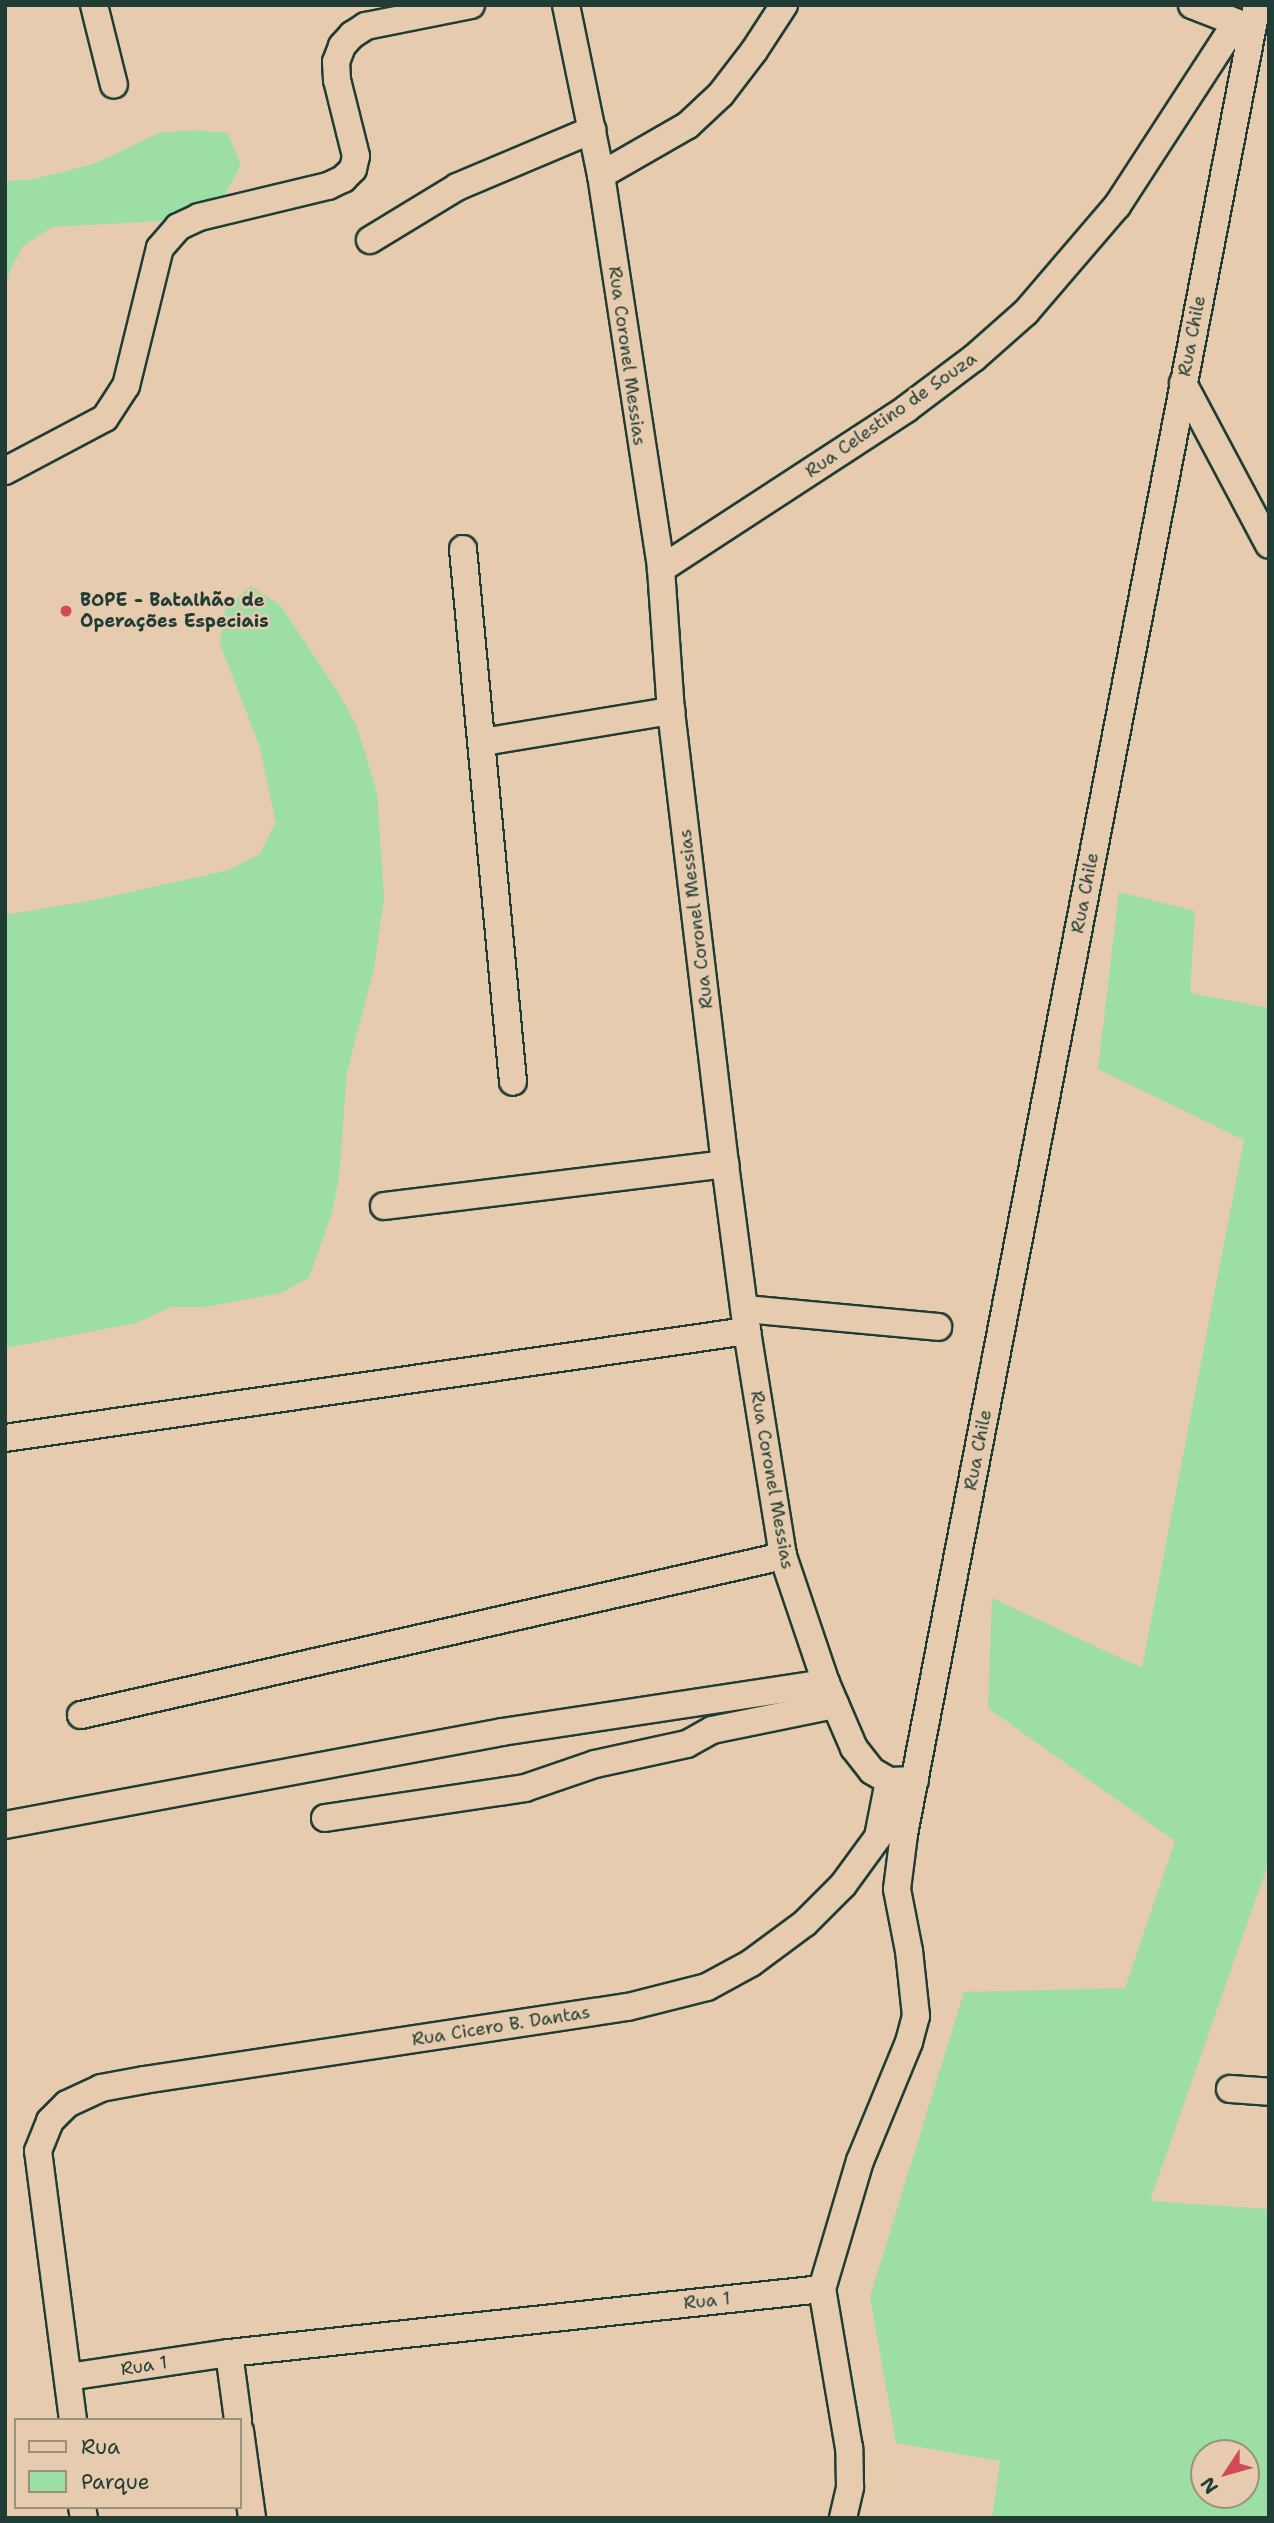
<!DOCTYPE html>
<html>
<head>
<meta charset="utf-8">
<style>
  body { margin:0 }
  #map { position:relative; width:1274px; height:2523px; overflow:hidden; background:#e7cbae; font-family:"Shantell Sans",sans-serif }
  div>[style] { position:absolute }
  .green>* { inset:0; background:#9ddda6 }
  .roads { filter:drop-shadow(2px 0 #1f3d34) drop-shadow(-2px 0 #1f3d34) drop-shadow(0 2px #1f3d34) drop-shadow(0 -2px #1f3d34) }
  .minor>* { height:26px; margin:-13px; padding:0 13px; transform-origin:13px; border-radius:13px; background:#e7cbae }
  .dots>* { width:19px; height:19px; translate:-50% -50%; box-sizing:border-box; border:4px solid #e7cbae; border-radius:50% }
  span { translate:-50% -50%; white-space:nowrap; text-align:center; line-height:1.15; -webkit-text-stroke:5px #e7cbae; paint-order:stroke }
  .street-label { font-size:18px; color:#1f3d34 }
  .poi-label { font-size:18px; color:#1f3d34; font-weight:700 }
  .left { translate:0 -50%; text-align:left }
  .frame { position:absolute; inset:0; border:7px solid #1f3d34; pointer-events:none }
  .legend { position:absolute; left:14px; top:2418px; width:228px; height:91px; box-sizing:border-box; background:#e7cbae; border:2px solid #97927d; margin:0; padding:9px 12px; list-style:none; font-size:21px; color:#1f3d34 }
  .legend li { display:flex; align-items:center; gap:14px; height:35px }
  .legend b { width:35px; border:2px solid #97927d }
  .north { position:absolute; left:1190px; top:2439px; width:70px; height:70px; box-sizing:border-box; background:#e7cbae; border:2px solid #97927d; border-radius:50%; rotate:234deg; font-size:19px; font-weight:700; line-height:28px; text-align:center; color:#1f3d34 }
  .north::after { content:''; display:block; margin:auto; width:24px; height:32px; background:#d1495b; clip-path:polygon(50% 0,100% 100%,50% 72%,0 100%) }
</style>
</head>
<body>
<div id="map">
  <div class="green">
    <i style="clip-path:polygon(193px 130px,228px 133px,241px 165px,224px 196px,194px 213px,160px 221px,52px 227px,23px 246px,10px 270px,5px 291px,5px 181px,29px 180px,63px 172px,96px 163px,159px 133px)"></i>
    <i style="clip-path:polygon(251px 586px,281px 606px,340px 695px,357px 727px,377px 793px,384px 899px,374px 969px,347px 1072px,339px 1177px,332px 1213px,309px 1278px,280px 1293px,206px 1307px,171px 1307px,136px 1323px,5px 1348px,5px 915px,89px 901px,229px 870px,260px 854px,276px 822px,259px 745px,220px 644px,225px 609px)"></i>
    <i style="clip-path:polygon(evenodd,1119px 892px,1195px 911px,1190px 993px,1269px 1008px,1269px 1861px,1150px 2201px,1269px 2209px,1269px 2518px,992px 2518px,1000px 2461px,896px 2443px,870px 2297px,964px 1992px,1125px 1988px,1175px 1841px,988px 1708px,992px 1598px,1142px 1668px,1244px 1140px,1098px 1069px,1119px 892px,1204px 2453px,1246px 2453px,1246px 2495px,1204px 2495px,1204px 2453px)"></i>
  </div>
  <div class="roads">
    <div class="minor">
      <i style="left:94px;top:5px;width:82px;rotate:76deg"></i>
      <i style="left:566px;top:5px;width:174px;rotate:78.4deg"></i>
      <i style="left:601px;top:175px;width:399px;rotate:81.3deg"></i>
      <i style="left:661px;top:569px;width:142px;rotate:86deg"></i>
      <i style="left:671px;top:711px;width:456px;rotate:83.2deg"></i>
      <i style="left:725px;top:1164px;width:168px;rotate:82.5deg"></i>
      <i style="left:747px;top:1331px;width:228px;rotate:80.9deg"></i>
      <i style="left:783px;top:1556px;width:134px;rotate:71.3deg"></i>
      <i style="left:826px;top:1683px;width:71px;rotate:66.7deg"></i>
      <i style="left:854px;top:1748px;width:29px;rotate:52deg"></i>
      <i style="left:872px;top:1771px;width:20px;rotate:30deg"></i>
      <i style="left:889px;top:1781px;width:26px;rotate:-2deg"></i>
      <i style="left:1192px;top:5px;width:63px;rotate:21.3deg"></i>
      <i style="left:601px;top:175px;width:100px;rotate:-29.9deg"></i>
      <i style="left:688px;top:125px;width:45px;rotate:-43.2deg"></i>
      <i style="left:721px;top:94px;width:54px;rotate:-52.5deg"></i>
      <i style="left:754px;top:51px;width:55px;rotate:-56.9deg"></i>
      <i style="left:370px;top:240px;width:102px;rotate:-31.3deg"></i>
      <i style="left:457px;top:187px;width:147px;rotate:-22.9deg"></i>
      <i style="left:1183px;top:383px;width:183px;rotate:62deg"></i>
      <i style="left:5px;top:471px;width:113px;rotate:-27.9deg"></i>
      <i style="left:105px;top:418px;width:38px;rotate:-57deg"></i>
      <i style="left:126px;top:386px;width:142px;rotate:-76.2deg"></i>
      <i style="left:160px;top:248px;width:28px;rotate:-49deg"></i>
      <i style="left:178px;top:227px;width:23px;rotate:-25deg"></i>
      <i style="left:199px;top:217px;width:133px;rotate:-13.5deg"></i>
      <i style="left:328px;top:186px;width:17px;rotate:-25deg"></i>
      <i style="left:343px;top:179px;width:14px;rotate:-45deg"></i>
      <i style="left:353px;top:169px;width:13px;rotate:-77deg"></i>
      <i style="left:356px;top:156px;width:78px;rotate:-104deg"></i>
      <i style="left:337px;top:80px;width:18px;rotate:-93deg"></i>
      <i style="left:336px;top:62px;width:17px;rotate:-69deg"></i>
      <i style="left:342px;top:46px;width:15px;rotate:-48deg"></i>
      <i style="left:352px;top:35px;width:17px;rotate:-33deg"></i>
      <i style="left:366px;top:26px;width:107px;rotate:-11.3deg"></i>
      <i style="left:463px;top:549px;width:535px;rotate:84.64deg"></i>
      <i style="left:661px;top:569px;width:293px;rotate:-33.1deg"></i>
      <i style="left:906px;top:409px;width:85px;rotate:-36.9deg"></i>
      <i style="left:974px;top:358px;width:69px;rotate:-41.5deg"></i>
      <i style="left:1026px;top:312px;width:140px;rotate:-49.4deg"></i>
      <i style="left:1117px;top:206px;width:218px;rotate:-57deg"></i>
      <i style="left:483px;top:742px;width:191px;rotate:-9.4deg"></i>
      <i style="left:384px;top:1206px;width:344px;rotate:-7deg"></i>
      <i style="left:745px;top:1309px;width:194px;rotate:5.3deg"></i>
      <i style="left:5px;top:1438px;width:750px;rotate:-8.21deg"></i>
      <i style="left:81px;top:1715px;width:720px;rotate:-12.76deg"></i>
      <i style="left:325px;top:1818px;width:202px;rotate:-8.5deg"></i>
      <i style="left:525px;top:1788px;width:74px;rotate:-18.9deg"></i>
      <i style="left:595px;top:1764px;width:94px;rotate:-12.3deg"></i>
      <i style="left:687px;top:1744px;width:29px;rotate:-29deg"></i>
      <i style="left:712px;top:1730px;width:126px;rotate:-11.5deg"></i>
      <i style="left:5px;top:1825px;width:506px;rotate:-10.6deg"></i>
      <i style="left:502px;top:1732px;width:328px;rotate:-8.6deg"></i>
      <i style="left:1230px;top:2089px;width:39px;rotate:4deg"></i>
      <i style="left:229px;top:2353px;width:68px;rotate:82.3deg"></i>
      <i style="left:68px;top:2377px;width:163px;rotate:-8.5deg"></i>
      <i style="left:229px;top:2353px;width:596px;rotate:-6.16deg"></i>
      <i style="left:73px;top:2420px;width:271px;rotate:-97.4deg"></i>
      <i style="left:38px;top:2151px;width:32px;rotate:-68deg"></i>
      <i style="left:50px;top:2121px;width:24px;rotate:-45deg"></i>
      <i style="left:67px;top:2104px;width:38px;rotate:-25deg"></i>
      <i style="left:101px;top:2088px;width:44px;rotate:-10.5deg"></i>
      <i style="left:144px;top:2080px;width:489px;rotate:-8.6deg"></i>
      <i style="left:628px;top:2007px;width:81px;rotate:-14.2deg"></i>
      <i style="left:707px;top:1987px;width:50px;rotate:-28.6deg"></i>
      <i style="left:751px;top:1963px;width:67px;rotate:-36.5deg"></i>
      <i style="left:805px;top:1923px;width:54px;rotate:-45deg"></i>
      <i style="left:843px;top:1885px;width:59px;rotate:-53.9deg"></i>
      <i style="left:878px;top:1837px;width:57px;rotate:-78.9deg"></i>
      <i style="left:240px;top:2431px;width:88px;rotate:82.1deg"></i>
      <i style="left:82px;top:2507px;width:11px;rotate:80deg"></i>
      <i style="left:843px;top:2518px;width:32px;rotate:-77deg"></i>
      <i style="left:850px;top:2487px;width:39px;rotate:-91deg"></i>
      <i style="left:849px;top:2448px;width:161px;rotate:-99.6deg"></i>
      <i style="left:822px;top:2289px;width:134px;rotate:-73.5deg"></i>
      <i style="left:860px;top:2161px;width:129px;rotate:-67.6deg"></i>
      <i style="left:909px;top:2042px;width:27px;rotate:-75deg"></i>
      <i style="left:916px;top:2016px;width:65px;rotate:-96.1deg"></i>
      <i style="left:909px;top:1951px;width:63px;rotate:-101deg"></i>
      <i style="left:897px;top:1889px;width:55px;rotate:-82.7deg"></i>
      <i style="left:904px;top:1834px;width:1863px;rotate:-79.08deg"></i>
    </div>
  </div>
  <div class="dots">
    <i style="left:66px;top:611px;background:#d1495b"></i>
  </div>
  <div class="street-label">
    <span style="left:1192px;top:336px;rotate:-79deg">Rua Chile</span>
    <span style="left:627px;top:356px;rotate:82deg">Rua Coronel Messias</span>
    <span style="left:891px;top:415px;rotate:-35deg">Rua Celestino de Souza</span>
    <span style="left:1085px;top:893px;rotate:-79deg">Rua Chile</span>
    <span style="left:696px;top:919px;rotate:-97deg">Rua Coronel Messias</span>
    <span style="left:978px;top:1450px;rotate:-79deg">Rua Chile</span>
    <span style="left:772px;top:1480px;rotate:80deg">Rua Coronel Messias</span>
    <span style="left:501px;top:2026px;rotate:-9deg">Rua Cicero B. Dantas</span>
    <span style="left:707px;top:2301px;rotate:-6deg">Rua 1</span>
    <span style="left:144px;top:2366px;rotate:-9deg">Rua 1</span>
  </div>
  <div class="poi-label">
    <span class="left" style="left:80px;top:611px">BOPE - Batalhão de<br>Operações Especiais</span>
  </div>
  <div class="frame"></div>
  <ul class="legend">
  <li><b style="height:9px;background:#e7cbae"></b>Rua</li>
  <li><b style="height:19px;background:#9ddda6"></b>Parque</li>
  </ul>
  <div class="north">N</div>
</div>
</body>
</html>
